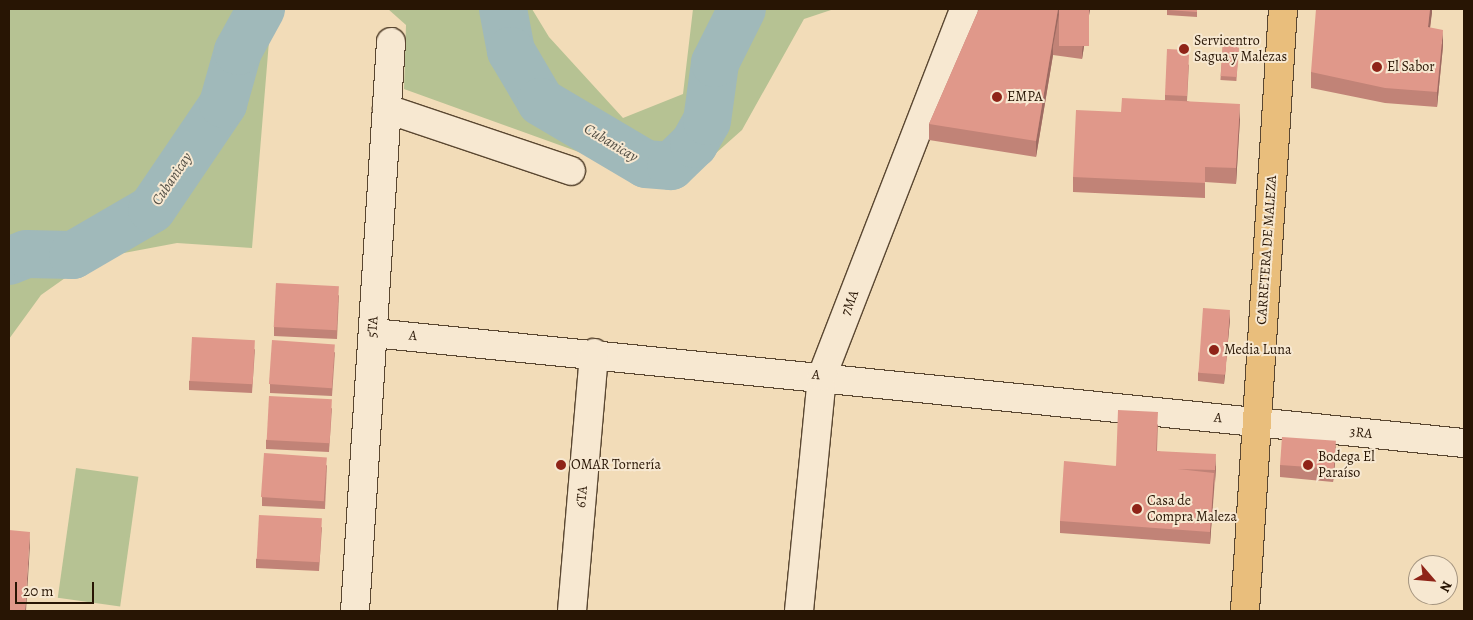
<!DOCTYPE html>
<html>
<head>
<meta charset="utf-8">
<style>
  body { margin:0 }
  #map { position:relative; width:1473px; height:620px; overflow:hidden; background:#f2dcb8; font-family:Alegreya,serif }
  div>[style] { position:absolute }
  .green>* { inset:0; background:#b6c293; transform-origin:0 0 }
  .river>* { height:48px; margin:-24px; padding:0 24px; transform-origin:24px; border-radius:24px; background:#a0b9ba }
  .roads { filter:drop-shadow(1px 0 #5a4731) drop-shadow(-1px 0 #5a4731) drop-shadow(0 1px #5a4731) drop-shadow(0 -1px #5a4731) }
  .minor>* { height:28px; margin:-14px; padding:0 14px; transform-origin:14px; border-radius:14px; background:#f7e8d1 }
  .major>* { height:28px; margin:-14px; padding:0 14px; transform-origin:14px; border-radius:14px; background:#e9be7c }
  .wall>* { inset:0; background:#c18377; transform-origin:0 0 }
  .shaded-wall>* { inset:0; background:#9d6a61 }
  .building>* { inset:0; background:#e0988a; transform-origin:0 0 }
  .dots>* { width:14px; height:14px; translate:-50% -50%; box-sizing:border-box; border:2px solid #f7e8d1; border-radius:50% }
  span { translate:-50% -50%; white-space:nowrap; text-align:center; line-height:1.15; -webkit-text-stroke:4px #f7e8d1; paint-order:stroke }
  .poi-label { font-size:14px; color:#281504 }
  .left { translate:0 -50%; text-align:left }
  .street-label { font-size:14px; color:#281504 }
  .water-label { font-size:15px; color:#524e44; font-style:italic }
  .frame { position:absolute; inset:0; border:10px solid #281504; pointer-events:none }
  .north { position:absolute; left:1408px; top:555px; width:50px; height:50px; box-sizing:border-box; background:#f7e8d1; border:1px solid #a4947f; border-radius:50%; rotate:117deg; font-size:14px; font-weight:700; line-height:20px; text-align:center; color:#281504 }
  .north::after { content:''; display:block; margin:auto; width:18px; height:22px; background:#8f2418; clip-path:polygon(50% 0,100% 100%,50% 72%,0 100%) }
  .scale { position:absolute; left:15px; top:582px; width:79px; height:22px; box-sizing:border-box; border:2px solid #281504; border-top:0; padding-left:6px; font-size:15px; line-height:18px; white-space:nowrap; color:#281504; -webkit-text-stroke:4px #f7e8d1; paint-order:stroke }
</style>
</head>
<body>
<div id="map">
  <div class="green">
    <i style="clip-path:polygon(9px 9px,285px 9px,270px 29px,252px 248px,177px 243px,92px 259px,41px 295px,9px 339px)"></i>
    <i style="clip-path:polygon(388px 9px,532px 9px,549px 37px,623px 118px,683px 94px,693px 9px,834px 9px,804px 19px,742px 130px,698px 169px,662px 182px,404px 89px,406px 25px)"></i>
    <i style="left:76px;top:468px;width:63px;height:131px;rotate:8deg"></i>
  </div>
  <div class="river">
    <i style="left:503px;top:9px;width:43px;rotate:79.2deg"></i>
    <i style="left:511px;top:51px;width:59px;rotate:59.5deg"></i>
    <i style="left:541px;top:102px;width:122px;rotate:30.6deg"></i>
    <i style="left:646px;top:164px;width:25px;rotate:5deg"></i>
    <i style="left:671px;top:166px;width:32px;rotate:-44deg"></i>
    <i style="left:694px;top:144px;width:26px;rotate:-61deg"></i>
    <i style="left:707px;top:121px;width:59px;rotate:-82.1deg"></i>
    <i style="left:715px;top:63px;width:60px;rotate:-63.4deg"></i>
    <i style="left:9px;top:261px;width:18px;rotate:-22deg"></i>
    <i style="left:26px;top:254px;width:47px;rotate:1.2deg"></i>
    <i style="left:73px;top:255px;width:91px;rotate:-30.2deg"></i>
    <i style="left:152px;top:209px;width:127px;rotate:-55.9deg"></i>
    <i style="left:223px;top:104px;width:55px;rotate:-74.2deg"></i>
    <i style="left:238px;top:51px;width:48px;rotate:-61.3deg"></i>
  </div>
  <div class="roads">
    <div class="minor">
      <i style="left:387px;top:109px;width:194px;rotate:18.6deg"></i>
      <i style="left:373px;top:333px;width:1097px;rotate:5.76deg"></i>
      <i style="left:355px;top:611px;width:570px;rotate:-86.38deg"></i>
      <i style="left:572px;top:611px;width:259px;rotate:-85.1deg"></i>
      <i style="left:799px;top:611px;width:236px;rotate:-84.4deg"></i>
      <i style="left:822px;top:376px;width:394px;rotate:-68.8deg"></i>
    </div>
    <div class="major">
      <i style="left:1245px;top:611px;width:603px;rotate:-86.39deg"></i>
    </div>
  </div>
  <div class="wall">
    <i style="clip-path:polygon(979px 9px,1090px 9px,1082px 59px,1053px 55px,1036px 157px,929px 140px,929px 124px)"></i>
    <i style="clip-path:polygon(1197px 9px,1197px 17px,1167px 15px,1167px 10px)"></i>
    <i style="clip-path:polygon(1432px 9px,1430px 28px,1443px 46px,1437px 107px,1385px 103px,1311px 88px,1311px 72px)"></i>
    <i style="left:1223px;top:43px;width:16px;height:37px;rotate:4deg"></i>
    <i style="clip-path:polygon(1189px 64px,1187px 101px,1240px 119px,1236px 184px,1205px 182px,1205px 198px,1073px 192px,1073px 177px,1121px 112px,1165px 100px,1165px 95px)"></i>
    <i style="clip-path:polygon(339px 295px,337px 339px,274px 336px,274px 327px)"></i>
    <i style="clip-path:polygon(1230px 319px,1224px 384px,1198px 381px,1198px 373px)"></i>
    <i style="clip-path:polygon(255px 349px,252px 393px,189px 390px,189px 381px)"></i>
    <i style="clip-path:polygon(335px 352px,332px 396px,270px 393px,270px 384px)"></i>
    <i style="clip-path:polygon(332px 408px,329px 452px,266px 449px,266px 440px)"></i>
    <i style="clip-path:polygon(1158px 424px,1157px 451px,1216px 466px,1210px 544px,1060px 533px,1060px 521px)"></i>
    <i style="clip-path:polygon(1336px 453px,1333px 482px,1280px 477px,1280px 465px)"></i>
    <i style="clip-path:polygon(327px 465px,325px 509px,262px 506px,262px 497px)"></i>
    <i style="clip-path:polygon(322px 527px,319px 571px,256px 568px,256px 559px)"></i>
  </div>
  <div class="shaded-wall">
    <i style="clip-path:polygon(1058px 9px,1060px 9px,1053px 46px,1053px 55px,1036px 157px,1036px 141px)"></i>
    <i style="clip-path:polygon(1089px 9px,1090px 9px,1082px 59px,1082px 51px)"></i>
    <i style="clip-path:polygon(1430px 9px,1432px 9px,1432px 13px,1428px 43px,1428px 27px)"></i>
    <i style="clip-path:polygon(1443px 30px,1443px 46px,1437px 107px,1437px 92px)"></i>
    <i style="clip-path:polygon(1240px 104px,1240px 119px,1236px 184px,1236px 168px)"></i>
    <i style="clip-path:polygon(1230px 310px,1230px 319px,1224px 384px,1224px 375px)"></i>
    <i style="clip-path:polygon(1336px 441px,1336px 453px,1333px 482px,1333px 469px)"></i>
    <i style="clip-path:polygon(1216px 454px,1216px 466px,1215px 483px,1215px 470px)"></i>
    <i style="clip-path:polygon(1214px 473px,1214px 485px,1210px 544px,1210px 532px)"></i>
    <i style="clip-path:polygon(30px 532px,30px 545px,26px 611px,25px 611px)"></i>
  </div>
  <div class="building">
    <i style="clip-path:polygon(979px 9px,1058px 9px,1036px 141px,929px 124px)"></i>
    <i style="left:1059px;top:9px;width:30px;height:37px"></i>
    <i style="clip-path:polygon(1167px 9px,1197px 9px,1197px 12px,1167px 10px)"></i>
    <i style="clip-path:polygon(1316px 9px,1430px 9px,1428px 27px,1443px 30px,1437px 92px,1385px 88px,1311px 72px)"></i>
    <i style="left:1223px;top:43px;width:16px;height:33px;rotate:4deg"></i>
    <i style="clip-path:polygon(1167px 49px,1185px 50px,1189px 55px,1187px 96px,1165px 95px)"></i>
    <i style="clip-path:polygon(1122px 98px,1240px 104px,1236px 168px,1205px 167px,1205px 183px,1073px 177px,1076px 110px,1121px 112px)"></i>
    <i style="left:276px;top:283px;width:63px;height:44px;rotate:3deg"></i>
    <i style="left:1203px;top:308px;width:27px;height:65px;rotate:4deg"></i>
    <i style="left:192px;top:337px;width:63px;height:44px;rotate:3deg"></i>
    <i style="left:272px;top:340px;width:63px;height:44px;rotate:4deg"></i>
    <i style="left:269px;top:396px;width:63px;height:44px;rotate:3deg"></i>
    <i style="clip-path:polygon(1118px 410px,1158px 412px,1156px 451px,1216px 454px,1215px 470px,1178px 469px,1214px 473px,1210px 532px,1060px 521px,1064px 461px,1116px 466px)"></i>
    <i style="left:1282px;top:437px;width:54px;height:28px;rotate:4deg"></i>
    <i style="left:264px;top:453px;width:63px;height:44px;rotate:4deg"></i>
    <i style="left:259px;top:515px;width:63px;height:44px;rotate:3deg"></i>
    <i style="clip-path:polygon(9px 530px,30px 532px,25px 611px,9px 611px)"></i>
  </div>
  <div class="dots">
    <i style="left:1184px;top:49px;background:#8f2418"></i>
    <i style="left:1377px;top:67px;background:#8f2418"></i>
    <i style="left:997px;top:97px;background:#8f2418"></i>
    <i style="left:1214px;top:350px;background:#8f2418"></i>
    <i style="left:561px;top:465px;background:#8f2418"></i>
    <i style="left:1308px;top:465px;background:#8f2418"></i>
    <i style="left:1137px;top:509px;background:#8f2418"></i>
  </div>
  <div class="poi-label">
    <span class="left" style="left:1194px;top:49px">Servicentro<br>Sagua y Malezas</span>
    <span class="left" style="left:1387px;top:67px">El Sabor</span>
    <span class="left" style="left:1007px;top:97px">EMPA</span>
    <span class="left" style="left:1224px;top:350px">Media Luna</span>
    <span class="left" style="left:1318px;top:465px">Bodega El<br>Paraíso</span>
    <span class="left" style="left:571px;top:465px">OMAR Tornería</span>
    <span class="left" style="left:1147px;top:509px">Casa de<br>Compra Maleza</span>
  </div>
  <div class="street-label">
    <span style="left:1267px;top:250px;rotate:-86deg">CARRETERA DE MALEZA</span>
    <span style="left:850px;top:303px;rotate:-69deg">7MA</span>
    <span style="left:373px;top:327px;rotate:-86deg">5TA</span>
    <span style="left:413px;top:336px;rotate:5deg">A</span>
    <span style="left:816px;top:375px;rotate:6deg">A</span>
    <span style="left:1218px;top:418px;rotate:6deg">A</span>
    <span style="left:1361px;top:433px;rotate:6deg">3RA</span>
    <span style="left:582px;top:497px;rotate:-85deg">6TA</span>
  </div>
  <div class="water-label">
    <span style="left:611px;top:143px;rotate:31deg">Cubanicay</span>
    <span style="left:172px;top:179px;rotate:-56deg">Cubanicay</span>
  </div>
  <div class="frame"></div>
  <div class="north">N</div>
  <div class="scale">20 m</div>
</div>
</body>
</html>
